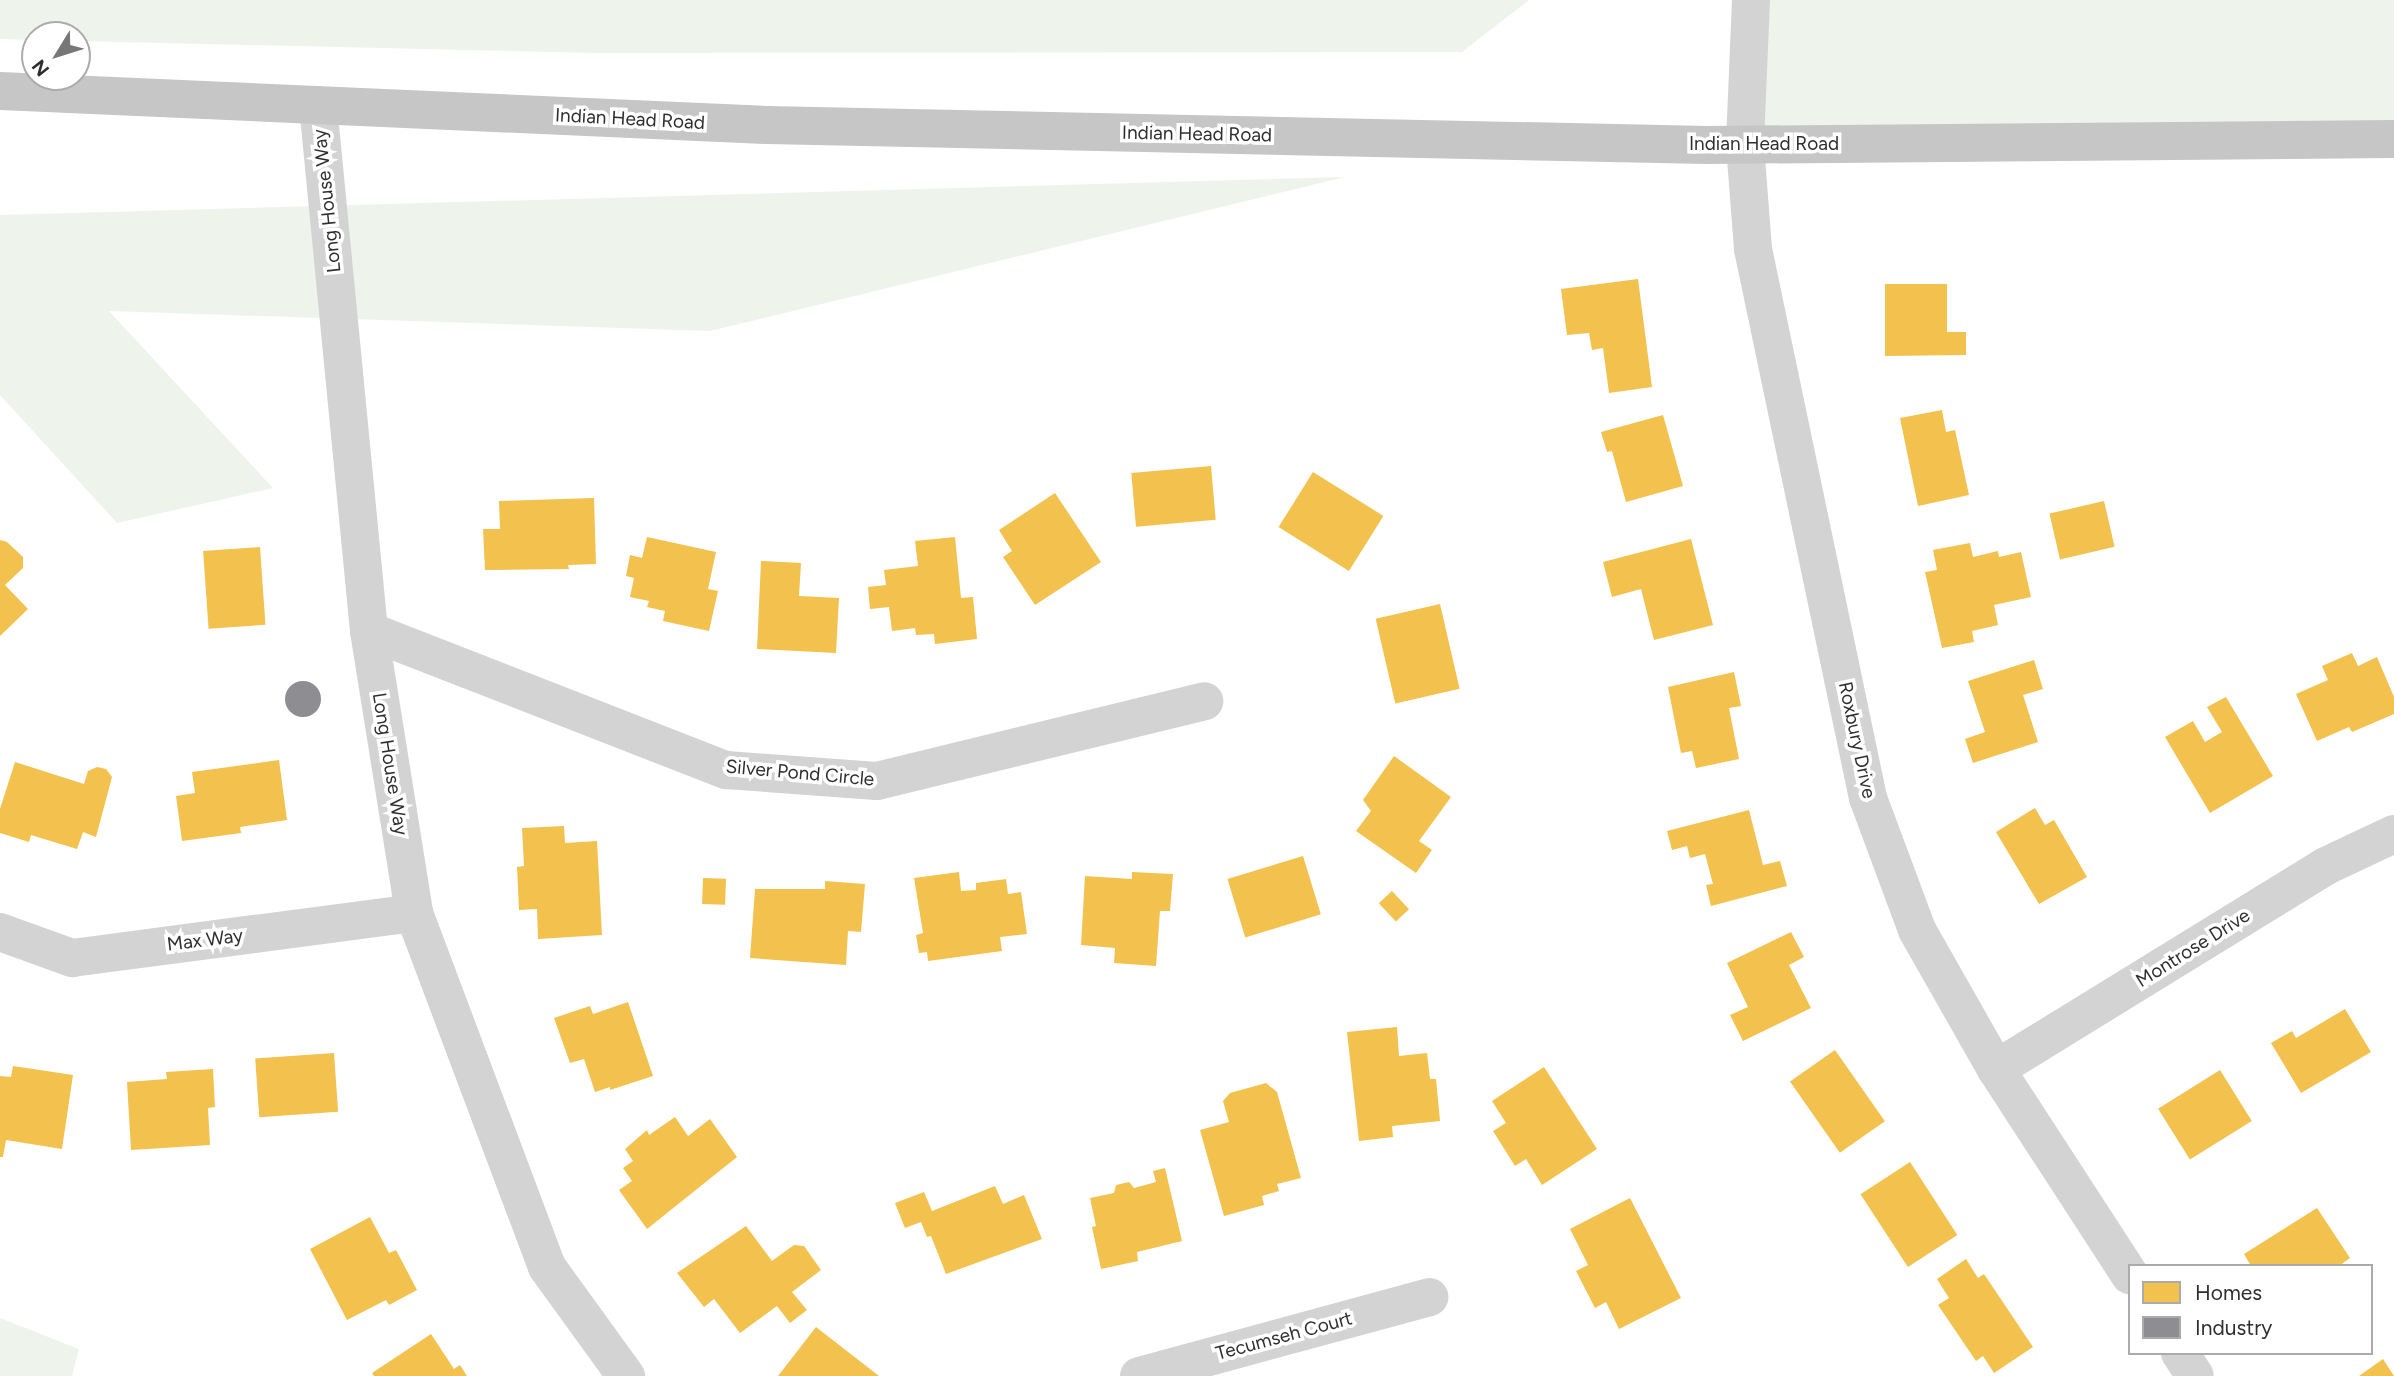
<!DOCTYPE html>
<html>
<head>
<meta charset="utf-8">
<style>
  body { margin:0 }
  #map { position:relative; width:2394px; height:1376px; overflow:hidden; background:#fff; font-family:Figtree,sans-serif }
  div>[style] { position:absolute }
  .green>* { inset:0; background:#eef4eb; transform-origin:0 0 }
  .homes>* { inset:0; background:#f2c14e; transform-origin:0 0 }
  .industry>* { inset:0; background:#8d8d92 }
  .round { border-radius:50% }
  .minor>* { height:38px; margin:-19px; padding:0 19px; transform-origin:19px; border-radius:19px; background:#d3d3d3 }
  .major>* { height:38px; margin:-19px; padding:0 19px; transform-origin:19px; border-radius:19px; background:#c6c6c6 }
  span { translate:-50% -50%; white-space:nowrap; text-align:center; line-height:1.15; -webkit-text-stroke:7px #fff; paint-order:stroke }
  .street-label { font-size:19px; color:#2e2e2e }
  .legend { position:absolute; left:2128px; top:1264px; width:245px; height:91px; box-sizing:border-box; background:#fff; border:2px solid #ababab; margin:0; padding:9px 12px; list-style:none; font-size:21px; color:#2e2e2e }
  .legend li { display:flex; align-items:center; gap:14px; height:35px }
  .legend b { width:35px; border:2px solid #ababab }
  .north { position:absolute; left:21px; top:21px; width:70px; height:70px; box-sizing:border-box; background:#fff; border:2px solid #ababab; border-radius:50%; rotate:232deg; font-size:19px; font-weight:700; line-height:28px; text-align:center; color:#2e2e2e }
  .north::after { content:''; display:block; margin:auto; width:24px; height:32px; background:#777; clip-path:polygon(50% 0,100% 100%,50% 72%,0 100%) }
</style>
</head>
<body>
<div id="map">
  <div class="green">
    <i style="clip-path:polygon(0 0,1529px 0,1462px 52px,596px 53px,77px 41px,77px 35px,35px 35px,35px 40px,0 39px)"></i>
    <i style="left:1751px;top:0;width:643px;height:145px"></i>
    <i style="clip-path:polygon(1345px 177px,710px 331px,109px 311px,273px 488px,117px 523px,0 395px,0 215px)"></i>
    <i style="clip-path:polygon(0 1318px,79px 1349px,72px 1376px,0 1376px)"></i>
  </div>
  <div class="homes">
    <i style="clip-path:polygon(1638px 279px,1652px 387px,1609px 393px,1603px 348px,1592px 350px,1589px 333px,1567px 335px,1561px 289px)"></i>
    <i style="clip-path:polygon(1885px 284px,1947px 284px,1947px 332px,1966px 332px,1966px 355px,1885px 356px)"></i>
    <i style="clip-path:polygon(1942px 410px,1946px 432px,1955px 430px,1969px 495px,1918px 506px,1900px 418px)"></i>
    <i style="clip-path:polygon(1663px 415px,1683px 486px,1626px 502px,1612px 451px,1607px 452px,1601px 432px)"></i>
    <i style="left:1211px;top:466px;width:54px;height:80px;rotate:85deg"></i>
    <i style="left:1313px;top:472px;width:83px;height:65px;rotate:32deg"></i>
    <i style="clip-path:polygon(1055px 493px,1101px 562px,1035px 605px,1003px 557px,1012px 551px,999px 530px)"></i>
    <i style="clip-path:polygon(594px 498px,596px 564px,568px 565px,569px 569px,485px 570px,483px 529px,500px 529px,499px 501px)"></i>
    <i style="left:2104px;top:501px;width:47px;height:56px;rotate:77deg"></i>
    <i style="clip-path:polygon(647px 537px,716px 552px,708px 589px,718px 591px,709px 631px,663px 621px,665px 611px,647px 607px,649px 601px,630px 597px,634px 578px,626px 576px,630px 555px,642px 558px)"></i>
    <i style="clip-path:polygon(955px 537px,961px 598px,973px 597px,977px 639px,935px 644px,934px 634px,916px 635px,915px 628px,892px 631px,889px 607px,870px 609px,868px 587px,886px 585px,884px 570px,918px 566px,915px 541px)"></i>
    <i style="clip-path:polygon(1691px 539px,1713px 625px,1654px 640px,1641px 589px,1612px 597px,1603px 562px)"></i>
    <i style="clip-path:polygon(0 540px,7px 542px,23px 557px,23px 568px,5px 585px,28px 609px,0 636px)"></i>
    <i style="clip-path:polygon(1970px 543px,1973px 557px,1998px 551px,1999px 557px,2021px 552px,2031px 597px,1994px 605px,1998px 625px,1972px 631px,1974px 642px,1942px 648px,1925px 572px,1937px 570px,1933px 550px)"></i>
    <i style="left:260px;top:547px;width:78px;height:57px;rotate:86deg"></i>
    <i style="clip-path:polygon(761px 561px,801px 563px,799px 596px,839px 598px,836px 653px,757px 649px)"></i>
    <i style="left:1440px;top:604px;width:87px;height:66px;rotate:77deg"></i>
    <i style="clip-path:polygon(2352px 653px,2358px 666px,2377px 657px,2394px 697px,2394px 714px,2352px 732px,2349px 727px,2317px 741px,2296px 694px,2328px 680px,2322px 666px)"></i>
    <i style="clip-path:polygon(2034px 660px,2043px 689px,2023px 695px,2038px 742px,1973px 763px,1965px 739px,1985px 732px,1968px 681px)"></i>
    <i style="clip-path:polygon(1734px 672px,1741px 706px,1729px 708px,1739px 759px,1696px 768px,1692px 751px,1681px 753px,1668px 687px)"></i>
    <i style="clip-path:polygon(2226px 697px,2273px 776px,2210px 813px,2165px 737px,2193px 721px,2205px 742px,2222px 732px,2207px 707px)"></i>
    <i style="clip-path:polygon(1394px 756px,1451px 797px,1419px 841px,1432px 850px,1416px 873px,1356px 831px,1371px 811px,1363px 800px)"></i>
    <i style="clip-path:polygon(279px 760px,287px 820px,240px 827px,241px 833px,182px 841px,176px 796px,195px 793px,192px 772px)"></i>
    <i style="clip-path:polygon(15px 762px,84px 784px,88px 771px,97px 767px,106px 769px,112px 777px,96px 837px,83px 832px,77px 849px,31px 835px,29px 842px,0 833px,0 809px)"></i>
    <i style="clip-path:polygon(2035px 808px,2045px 825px,2054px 820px,2087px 877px,2039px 904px,1996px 832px)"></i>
    <i style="clip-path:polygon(1749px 810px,1763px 865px,1780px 861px,1787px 886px,1711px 906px,1706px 885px,1713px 884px,1705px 854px,1690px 858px,1687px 846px,1672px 850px,1667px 831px)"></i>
    <i style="clip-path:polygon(564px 826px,565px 843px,597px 841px,602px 935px,538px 939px,537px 909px,519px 910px,517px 867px,524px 866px,522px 828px)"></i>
    <i style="left:1303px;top:856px;width:61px;height:79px;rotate:73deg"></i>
    <i style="clip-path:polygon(959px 872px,961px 891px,976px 890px,976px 883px,1006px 879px,1008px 894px,1021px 892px,1027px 934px,1000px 937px,1002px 951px,928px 961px,927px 952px,919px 953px,916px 935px,923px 933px,914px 878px)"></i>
    <i style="clip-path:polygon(1132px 872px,1173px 874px,1170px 911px,1160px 911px,1156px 966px,1114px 963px,1115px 948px,1081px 945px,1085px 876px,1132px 879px)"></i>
    <i style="left:703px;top:878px;width:23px;height:26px;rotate:2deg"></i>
    <i style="clip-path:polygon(825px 881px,865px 884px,861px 932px,848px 931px,846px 965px,750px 958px,755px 889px,825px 889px)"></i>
    <i style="left:1392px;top:891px;width:25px;height:18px;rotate:47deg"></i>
    <i style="clip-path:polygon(1791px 932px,1804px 957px,1789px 965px,1811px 1008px,1743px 1041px,1730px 1015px,1748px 1007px,1727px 963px)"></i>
    <i style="clip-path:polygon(628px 1002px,653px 1076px,610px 1090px,610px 1087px,595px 1092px,584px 1059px,570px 1063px,554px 1018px,590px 1006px,593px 1014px)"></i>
    <i style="clip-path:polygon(2345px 1009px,2371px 1052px,2301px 1093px,2271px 1043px,2292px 1031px,2296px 1038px)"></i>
    <i style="clip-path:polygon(1397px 1027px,1399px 1056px,1427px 1053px,1430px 1079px,1436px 1079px,1440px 1121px,1392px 1126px,1393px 1137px,1359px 1141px,1347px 1032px)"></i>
    <i style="left:1835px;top:1050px;width:87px;height:55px;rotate:55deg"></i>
    <i style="left:334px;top:1053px;width:59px;height:79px;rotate:86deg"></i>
    <i style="clip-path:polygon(13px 1066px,73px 1075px,62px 1149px,6px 1140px,3px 1157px,0 1157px,0 1076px,11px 1077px)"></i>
    <i style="clip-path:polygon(1544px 1067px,1597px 1149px,1542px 1185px,1526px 1159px,1515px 1166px,1493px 1131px,1506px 1123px,1492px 1101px)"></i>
    <i style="clip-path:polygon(213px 1069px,215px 1107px,208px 1108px,210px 1145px,131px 1150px,127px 1082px,167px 1079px,166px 1072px)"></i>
    <i style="left:2220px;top:1070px;width:60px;height:73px;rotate:58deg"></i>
    <i style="clip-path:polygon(1266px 1083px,1277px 1092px,1301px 1178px,1277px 1184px,1279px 1191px,1262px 1196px,1264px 1205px,1224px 1216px,1200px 1130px,1229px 1122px,1223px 1101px,1230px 1093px)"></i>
    <i style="clip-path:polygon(675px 1117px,688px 1136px,710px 1119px,737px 1157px,647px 1229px,619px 1190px,632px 1181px,623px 1168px,633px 1161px,625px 1149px,647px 1130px,649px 1135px)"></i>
    <i style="left:1910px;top:1162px;width:87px;height:59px;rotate:57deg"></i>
    <i style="clip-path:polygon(1165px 1168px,1182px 1241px,1137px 1252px,1138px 1261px,1101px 1269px,1092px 1227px,1096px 1226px,1090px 1198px,1114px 1193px,1116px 1185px,1129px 1182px,1134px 1188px,1156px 1182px,1153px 1171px)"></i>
    <i style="clip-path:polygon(995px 1186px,1003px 1204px,1024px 1195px,1042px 1239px,946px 1274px,931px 1236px,927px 1237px,921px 1222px,905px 1228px,895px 1203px,924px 1192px,932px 1211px)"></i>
    <i style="clip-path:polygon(1630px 1198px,1681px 1298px,1619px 1329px,1606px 1302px,1595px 1308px,1576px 1271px,1588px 1265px,1570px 1229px)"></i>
    <i style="clip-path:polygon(2317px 1208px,2350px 1258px,2339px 1266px,2251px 1266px,2244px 1254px)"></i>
    <i style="clip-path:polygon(370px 1217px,389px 1253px,396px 1250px,417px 1290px,389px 1305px,386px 1300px,347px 1320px,310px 1249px)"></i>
    <i style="clip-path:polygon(746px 1226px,772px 1261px,794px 1245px,804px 1246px,821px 1270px,792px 1292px,807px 1310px,790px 1323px,777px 1306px,740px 1333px,714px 1299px,704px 1307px,677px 1273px)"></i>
    <i style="clip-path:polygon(1966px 1259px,1978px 1278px,1984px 1274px,2033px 1347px,1994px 1373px,1983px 1356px,1976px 1361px,1938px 1305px,1949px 1298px,1937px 1279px)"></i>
    <i style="clip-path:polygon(816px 1327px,879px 1376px,778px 1376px)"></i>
    <i style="clip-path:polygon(431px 1334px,454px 1369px,460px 1365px,467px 1376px,374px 1376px,372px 1373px)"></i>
    <i style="clip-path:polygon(2383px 1359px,2394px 1376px,2359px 1376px)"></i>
  </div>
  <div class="industry">
    <i class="round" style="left:285px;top:681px;width:36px;height:36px"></i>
  </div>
  <div class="minor">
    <i style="left:1751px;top:0;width:145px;rotate:92.4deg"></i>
    <i style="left:1745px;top:145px;width:104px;rotate:85.6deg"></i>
    <i style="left:1753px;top:249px;width:561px;rotate:78.17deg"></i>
    <i style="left:1868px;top:798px;width:141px;rotate:69.6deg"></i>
    <i style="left:1917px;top:930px;width:160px;rotate:60.4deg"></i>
    <i style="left:1996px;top:1069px;width:246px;rotate:57deg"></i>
    <i style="left:318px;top:105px;width:528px;rotate:84.46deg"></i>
    <i style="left:369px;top:631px;width:286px;rotate:80.9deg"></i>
    <i style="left:414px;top:913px;width:378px;rotate:69.4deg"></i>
    <i style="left:547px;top:1267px;width:135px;rotate:54.1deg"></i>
    <i style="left:369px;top:631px;width:383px;rotate:21.3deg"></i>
    <i style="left:726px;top:770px;width:151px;rotate:4.2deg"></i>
    <i style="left:877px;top:781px;width:337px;rotate:-13.7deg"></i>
    <i style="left:0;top:932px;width:77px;rotate:19.9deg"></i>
    <i style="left:72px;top:958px;width:345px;rotate:-7.5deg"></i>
    <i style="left:1996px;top:1069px;width:387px;rotate:-31.6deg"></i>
    <i style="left:2326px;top:866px;width:75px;rotate:-25.2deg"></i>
    <i style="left:2180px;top:1353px;width:27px;rotate:57deg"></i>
    <i style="left:1139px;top:1376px;width:301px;rotate:-15.2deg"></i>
  </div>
  <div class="major">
    <i style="left:0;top:91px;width:768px;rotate:2.54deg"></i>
    <i style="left:767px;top:125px;width:941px;rotate:1.22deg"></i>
    <i style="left:1708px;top:145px;width:686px;rotate:-0.5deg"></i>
  </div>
  <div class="street-label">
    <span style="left:630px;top:119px;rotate:3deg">Indian Head Road</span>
    <span style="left:1197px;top:134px;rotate:1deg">Indian Head Road</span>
    <span style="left:1764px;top:144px">Indian Head Road</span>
    <span style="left:327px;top:201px;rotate:-96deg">Long House Way</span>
    <span style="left:1857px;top:740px;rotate:78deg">Roxbury Drive</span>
    <span style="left:390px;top:764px;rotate:81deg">Long House Way</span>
    <span style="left:800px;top:773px;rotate:5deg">Silver Pond Circle</span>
    <span style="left:205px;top:940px;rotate:-7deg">Max Way</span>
    <span style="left:2193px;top:948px;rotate:-32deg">Montrose Drive</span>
    <span style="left:1284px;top:1336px;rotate:-15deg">Tecumseh Court</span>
  </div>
  <ul class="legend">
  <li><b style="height:19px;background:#f2c14e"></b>Homes</li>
  <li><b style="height:19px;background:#8d8d92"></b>Industry</li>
  </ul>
  <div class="north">N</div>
</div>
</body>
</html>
